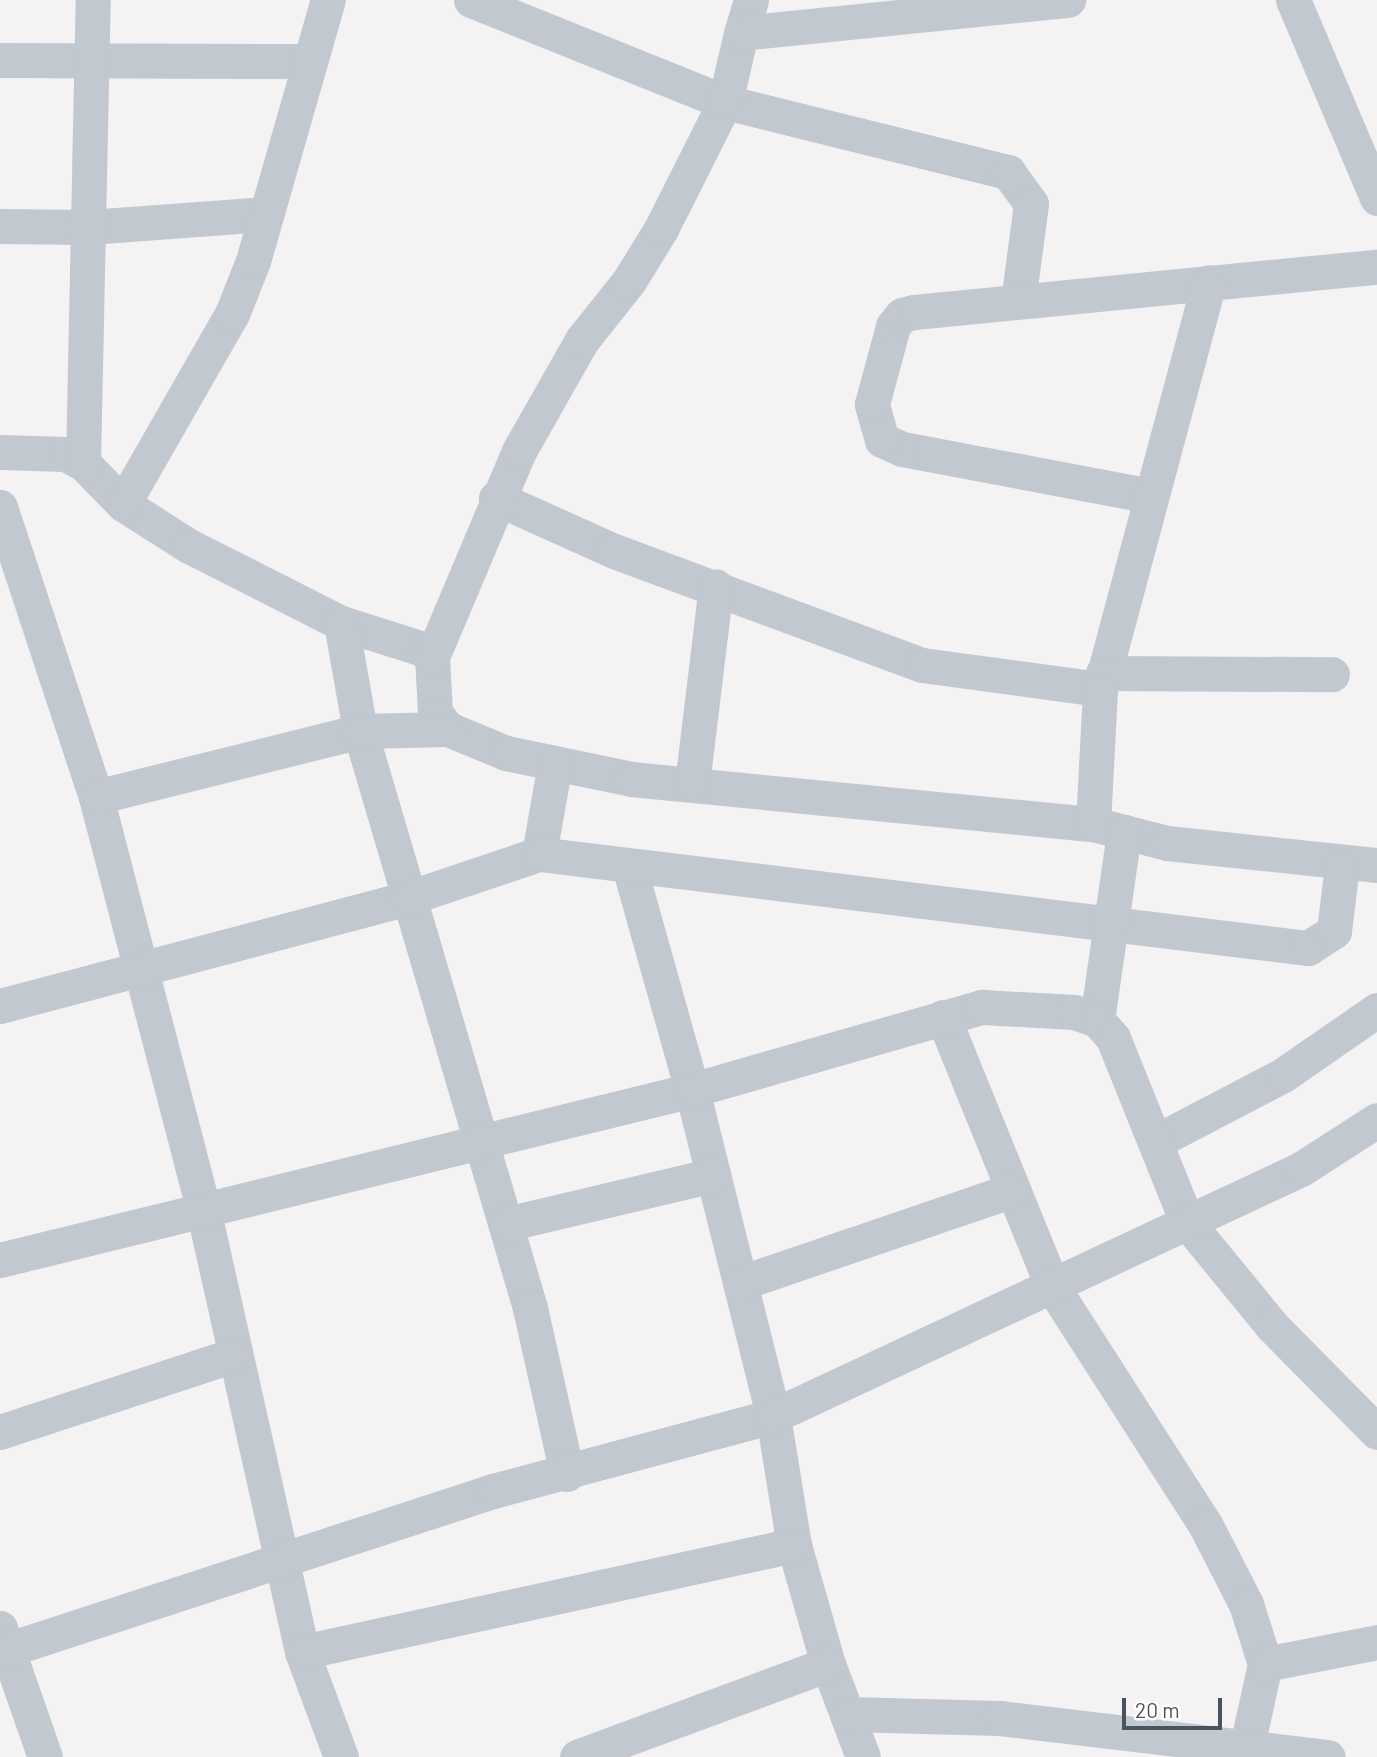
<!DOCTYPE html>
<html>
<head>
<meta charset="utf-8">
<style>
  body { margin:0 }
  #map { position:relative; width:1377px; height:1757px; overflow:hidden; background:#f4f2f2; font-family:Barlow,sans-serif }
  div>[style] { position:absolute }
  .minor>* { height:35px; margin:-17.5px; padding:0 17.5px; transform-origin:17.5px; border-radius:17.5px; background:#c1c8cf }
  span { translate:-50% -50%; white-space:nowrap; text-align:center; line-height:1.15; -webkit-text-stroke:5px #fff; paint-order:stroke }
  .scale { position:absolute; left:1122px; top:1698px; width:100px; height:32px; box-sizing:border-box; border:4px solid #4b545e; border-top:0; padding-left:9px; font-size:21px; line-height:24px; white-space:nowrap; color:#4b545e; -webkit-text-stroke:5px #fff; paint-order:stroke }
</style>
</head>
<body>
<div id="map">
  <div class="minor">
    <i style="left:471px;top:0;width:274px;rotate:21.9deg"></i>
    <i style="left:725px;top:102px;width:292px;rotate:13.9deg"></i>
    <i style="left:1008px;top:172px;width:39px;rotate:54deg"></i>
    <i style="left:1031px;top:204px;width:98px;rotate:97.6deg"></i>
    <i style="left:1293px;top:0;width:215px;rotate:67deg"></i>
    <i style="left:741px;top:33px;width:34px;rotate:-73deg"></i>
    <i style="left:0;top:60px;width:310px;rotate:0.2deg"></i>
    <i style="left:0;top:226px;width:89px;rotate:0.6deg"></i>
    <i style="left:89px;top:227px;width:178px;rotate:-4.2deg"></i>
    <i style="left:0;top:452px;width:65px;rotate:1.8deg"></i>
    <i style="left:65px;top:454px;width:20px;rotate:27deg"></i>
    <i style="left:83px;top:463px;width:57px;rotate:45.7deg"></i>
    <i style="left:123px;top:504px;width:78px;rotate:32.5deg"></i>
    <i style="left:189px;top:546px;width:170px;rotate:26.9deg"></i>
    <i style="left:341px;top:623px;width:86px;rotate:17.6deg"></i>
    <i style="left:423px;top:649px;width:12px;rotate:42deg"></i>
    <i style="left:432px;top:657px;width:56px;rotate:86.9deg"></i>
    <i style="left:435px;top:713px;width:21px;rotate:51deg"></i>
    <i style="left:448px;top:729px;width:63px;rotate:22.5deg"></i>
    <i style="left:506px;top:753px;width:128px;rotate:11.7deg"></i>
    <i style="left:631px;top:779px;width:464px;rotate:5.6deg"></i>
    <i style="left:1093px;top:824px;width:76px;rotate:14.4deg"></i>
    <i style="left:1167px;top:843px;width:211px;rotate:6deg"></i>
    <i style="left:83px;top:463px;width:463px;rotate:-88.8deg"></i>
    <i style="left:1151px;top:496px;width:253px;rotate:-169.3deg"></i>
    <i style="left:902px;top:449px;width:22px;rotate:-156deg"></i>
    <i style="left:882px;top:440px;width:37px;rotate:-106deg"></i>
    <i style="left:872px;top:404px;width:81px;rotate:-74.9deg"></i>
    <i style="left:893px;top:326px;width:14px;rotate:-51deg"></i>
    <i style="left:902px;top:315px;width:12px;rotate:-14deg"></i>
    <i style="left:914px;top:312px;width:465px;rotate:-5.6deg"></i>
    <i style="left:496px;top:498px;width:129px;rotate:24.2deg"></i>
    <i style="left:614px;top:551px;width:328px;rotate:20.3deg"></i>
    <i style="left:922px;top:665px;width:180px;rotate:7.7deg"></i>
    <i style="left:1100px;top:689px;width:421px;rotate:-75deg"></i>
    <i style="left:123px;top:504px;width:219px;rotate:-60.2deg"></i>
    <i style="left:232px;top:314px;width:57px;rotate:-68.4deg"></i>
    <i style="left:253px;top:261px;width:272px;rotate:-74deg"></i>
    <i style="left:0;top:507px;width:305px;rotate:71.7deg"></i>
    <i style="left:96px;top:797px;width:430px;rotate:75.4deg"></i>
    <i style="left:204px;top:1213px;width:450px;rotate:77.4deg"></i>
    <i style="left:302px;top:1652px;width:112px;rotate:69.6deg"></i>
    <i style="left:341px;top:623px;width:110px;rotate:80deg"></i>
    <i style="left:360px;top:731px;width:602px;rotate:73.58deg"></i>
    <i style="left:530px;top:1308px;width:170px;rotate:77.4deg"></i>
    <i style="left:432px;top:657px;width:224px;rotate:-67.1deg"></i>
    <i style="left:519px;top:451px;width:128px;rotate:-60.4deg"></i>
    <i style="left:582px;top:340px;width:75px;rotate:-51.5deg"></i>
    <i style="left:629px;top:281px;width:61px;rotate:-58.4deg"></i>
    <i style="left:661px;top:229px;width:142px;rotate:-63.3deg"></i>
    <i style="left:725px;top:102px;width:71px;rotate:-76.9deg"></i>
    <i style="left:741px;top:33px;width:329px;rotate:-5.8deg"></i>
    <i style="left:1103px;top:673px;width:229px;rotate:0.3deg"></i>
    <i style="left:692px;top:784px;width:199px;rotate:-83.1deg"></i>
    <i style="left:96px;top:797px;width:272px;rotate:-14deg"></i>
    <i style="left:360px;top:731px;width:88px;rotate:-1.3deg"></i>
    <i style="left:1093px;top:824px;width:135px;rotate:-87deg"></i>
    <i style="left:539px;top:854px;width:92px;rotate:-80deg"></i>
    <i style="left:629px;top:866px;width:233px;rotate:74.3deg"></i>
    <i style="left:692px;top:1090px;width:336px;rotate:76deg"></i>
    <i style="left:773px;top:1416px;width:131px;rotate:80.8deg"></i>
    <i style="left:794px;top:1545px;width:124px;rotate:74.1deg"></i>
    <i style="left:828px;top:1664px;width:99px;rotate:69.4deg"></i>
    <i style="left:0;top:1006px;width:422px;rotate:-14.8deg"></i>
    <i style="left:408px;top:898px;width:138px;rotate:-18.6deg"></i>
    <i style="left:539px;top:854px;width:775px;rotate:6.97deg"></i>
    <i style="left:1308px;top:948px;width:31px;rotate:-33deg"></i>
    <i style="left:1334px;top:931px;width:66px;rotate:-83.1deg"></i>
    <i style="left:943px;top:1017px;width:290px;rotate:67.9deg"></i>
    <i style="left:1052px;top:1286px;width:285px;rotate:57.3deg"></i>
    <i style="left:1206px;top:1526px;width:88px;rotate:62.9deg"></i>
    <i style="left:1246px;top:1604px;width:63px;rotate:72.4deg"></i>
    <i style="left:1265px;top:1664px;width:84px;rotate:102.4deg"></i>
    <i style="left:1097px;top:1020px;width:190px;rotate:-81.8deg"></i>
    <i style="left:1155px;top:1142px;width:144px;rotate:-27.6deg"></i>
    <i style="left:1283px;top:1075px;width:114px;rotate:-34.7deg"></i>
    <i style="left:506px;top:1224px;width:213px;rotate:-13.3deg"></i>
    <i style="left:0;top:1260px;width:713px;rotate:-13.8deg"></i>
    <i style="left:692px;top:1090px;width:302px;rotate:-16deg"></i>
    <i style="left:982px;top:1007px;width:92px;rotate:3.1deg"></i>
    <i style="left:1074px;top:1012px;width:24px;rotate:19deg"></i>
    <i style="left:1097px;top:1020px;width:24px;rotate:48deg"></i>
    <i style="left:1113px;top:1038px;width:198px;rotate:68.1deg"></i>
    <i style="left:1187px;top:1222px;width:134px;rotate:50.7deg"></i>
    <i style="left:1272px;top:1326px;width:149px;rotate:45.3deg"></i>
    <i style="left:740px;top:1283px;width:288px;rotate:-18.8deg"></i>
    <i style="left:0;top:1432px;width:246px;rotate:-18.2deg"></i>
    <i style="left:0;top:1628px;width:137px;rotate:70.8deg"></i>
    <i style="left:0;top:1652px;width:519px;rotate:-18.09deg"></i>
    <i style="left:493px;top:1491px;width:290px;rotate:-15deg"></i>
    <i style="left:773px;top:1416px;width:583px;rotate:-25.07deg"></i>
    <i style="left:1301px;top:1169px;width:90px;rotate:-32.8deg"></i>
    <i style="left:302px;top:1652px;width:504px;rotate:-12.27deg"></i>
    <i style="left:1265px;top:1664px;width:114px;rotate:-11.1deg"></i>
    <i style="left:847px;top:1714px;width:153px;rotate:1.5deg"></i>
    <i style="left:1000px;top:1718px;width:330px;rotate:6.8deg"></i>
    <i style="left:577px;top:1757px;width:268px;rotate:-20.3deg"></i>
  </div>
  <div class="scale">20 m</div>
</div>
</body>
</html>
